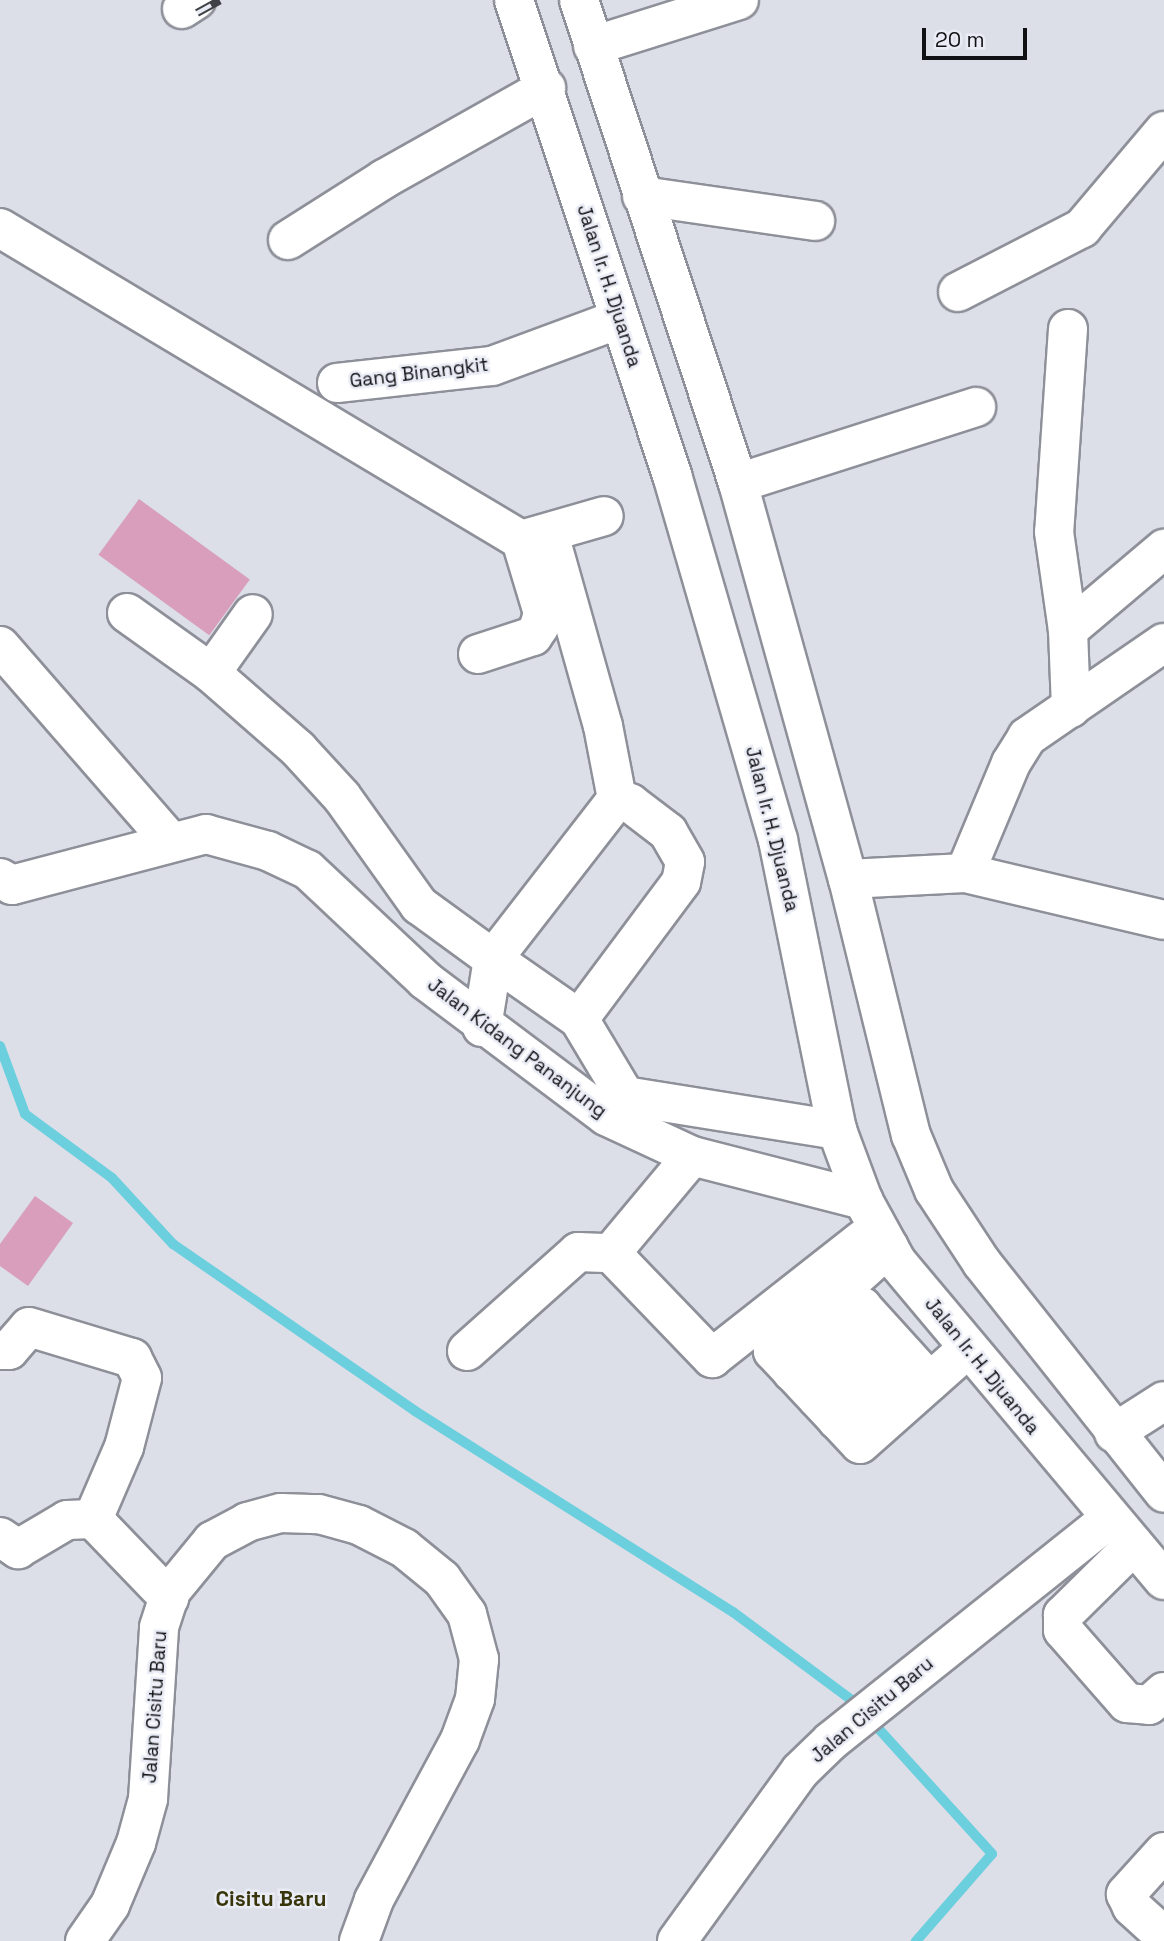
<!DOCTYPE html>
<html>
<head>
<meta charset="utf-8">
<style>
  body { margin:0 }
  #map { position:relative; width:1164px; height:1941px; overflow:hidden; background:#dcdee8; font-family:"Space Grotesk",sans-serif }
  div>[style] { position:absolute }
  .green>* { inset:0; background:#d89ebc; transform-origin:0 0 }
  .stream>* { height:10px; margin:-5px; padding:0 5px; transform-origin:5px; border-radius:5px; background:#6bcfde }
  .roads { filter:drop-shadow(2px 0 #8e9099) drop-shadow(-2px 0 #8e9099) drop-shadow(0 2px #8e9099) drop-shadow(0 -2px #8e9099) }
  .minor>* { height:38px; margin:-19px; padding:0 19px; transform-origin:19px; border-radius:19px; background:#fff }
  .major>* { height:38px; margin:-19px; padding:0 19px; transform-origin:19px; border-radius:19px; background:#fff }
  .rail>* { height:8px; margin-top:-4px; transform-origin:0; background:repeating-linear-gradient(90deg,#e9ebf5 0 16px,#404146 0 32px); box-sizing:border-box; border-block:2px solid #404146 }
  span { translate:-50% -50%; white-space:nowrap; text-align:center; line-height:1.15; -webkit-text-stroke:5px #e9ebf5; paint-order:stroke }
  .street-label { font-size:19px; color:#101114 }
  .neighbourhood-label { font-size:21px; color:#39350a; font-weight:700 }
  .scale { position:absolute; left:922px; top:28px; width:105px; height:32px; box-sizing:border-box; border:4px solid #101114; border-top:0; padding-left:9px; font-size:21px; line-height:24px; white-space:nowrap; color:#101114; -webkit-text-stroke:5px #e9ebf5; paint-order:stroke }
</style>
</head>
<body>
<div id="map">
  <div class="green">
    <i style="left:139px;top:499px;width:137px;height:69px;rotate:36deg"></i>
    <i style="clip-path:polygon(35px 1196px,73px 1223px,28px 1286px,0 1266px,0 1244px)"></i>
  </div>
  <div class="stream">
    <i style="left:0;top:1046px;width:72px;rotate:69.8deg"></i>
    <i style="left:25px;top:1114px;width:108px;rotate:36.3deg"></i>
    <i style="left:112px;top:1178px;width:90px;rotate:47.3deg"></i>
    <i style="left:173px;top:1244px;width:294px;rotate:34.6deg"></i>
    <i style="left:415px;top:1411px;width:376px;rotate:32.3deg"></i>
    <i style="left:733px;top:1612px;width:149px;rotate:36.6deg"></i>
    <i style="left:877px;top:1727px;width:171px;rotate:47.8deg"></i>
    <i style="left:992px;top:1854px;width:116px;rotate:131.1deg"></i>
  </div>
  <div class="roads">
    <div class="minor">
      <i style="left:182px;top:9px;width:17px;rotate:-33deg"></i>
      <i style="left:593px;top:46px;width:153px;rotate:-17.5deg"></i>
      <i style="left:642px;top:196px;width:175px;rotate:8.2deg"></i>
      <i style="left:0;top:228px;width:607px;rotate:30.92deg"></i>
      <i style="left:288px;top:240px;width:114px;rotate:-32.4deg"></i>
      <i style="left:384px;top:179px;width:186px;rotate:-29.3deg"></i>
      <i style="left:958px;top:292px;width:140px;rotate:-27.3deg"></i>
      <i style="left:1082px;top:228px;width:127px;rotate:-49.8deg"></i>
      <i style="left:1068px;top:329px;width:203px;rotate:93.9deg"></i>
      <i style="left:1054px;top:532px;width:99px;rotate:81.9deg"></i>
      <i style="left:1068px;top:630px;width:78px;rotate:87.8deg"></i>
      <i style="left:337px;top:383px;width:156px;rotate:-6.3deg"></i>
      <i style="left:492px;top:366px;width:135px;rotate:-20.3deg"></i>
      <i style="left:738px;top:483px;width:250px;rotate:-17.7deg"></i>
      <i style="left:549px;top:534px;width:199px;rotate:74.3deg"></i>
      <i style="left:603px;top:726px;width:74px;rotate:79.1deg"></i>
      <i style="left:617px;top:799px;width:202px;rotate:127.8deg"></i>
      <i style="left:493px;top:959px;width:105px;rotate:34.9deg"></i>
      <i style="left:127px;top:613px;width:103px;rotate:35.5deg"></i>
      <i style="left:211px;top:673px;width:116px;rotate:41.1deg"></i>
      <i style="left:298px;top:749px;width:65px;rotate:47.5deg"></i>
      <i style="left:342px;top:797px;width:133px;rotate:54.5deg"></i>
      <i style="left:419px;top:905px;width:92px;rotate:36.1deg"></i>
      <i style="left:493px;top:959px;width:69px;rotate:99.2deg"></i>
      <i style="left:1068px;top:630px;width:126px;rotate:-40.2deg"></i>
      <i style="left:0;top:646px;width:259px;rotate:48.9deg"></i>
      <i style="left:478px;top:654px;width:58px;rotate:-18.1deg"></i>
      <i style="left:533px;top:636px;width:11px;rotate:-56deg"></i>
      <i style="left:539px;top:627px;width:15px;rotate:-74deg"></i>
      <i style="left:543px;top:613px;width:76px;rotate:-106.8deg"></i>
      <i style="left:521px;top:540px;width:86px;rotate:-16.1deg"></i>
      <i style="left:211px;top:673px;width:72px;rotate:-54.6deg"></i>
      <i style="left:617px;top:799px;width:14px;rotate:17deg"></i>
      <i style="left:630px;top:803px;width:48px;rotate:37.3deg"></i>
      <i style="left:668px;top:832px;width:34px;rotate:60deg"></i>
      <i style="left:685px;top:862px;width:20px;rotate:101deg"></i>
      <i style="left:681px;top:882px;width:171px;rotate:126.7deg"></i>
      <i style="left:579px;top:1019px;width:90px;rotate:59.1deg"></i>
      <i style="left:625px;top:1096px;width:215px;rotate:9.1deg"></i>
      <i style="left:965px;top:873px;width:119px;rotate:-67.3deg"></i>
      <i style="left:1011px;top:763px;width:31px;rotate:-58deg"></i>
      <i style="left:1027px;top:737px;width:166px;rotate:-34.5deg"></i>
      <i style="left:0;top:878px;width:14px;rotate:30deg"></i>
      <i style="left:12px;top:885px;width:201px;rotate:-14.7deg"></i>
      <i style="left:206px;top:834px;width:64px;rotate:15.3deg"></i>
      <i style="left:268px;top:851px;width:44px;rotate:25.4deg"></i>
      <i style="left:308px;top:870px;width:161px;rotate:43.2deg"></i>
      <i style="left:425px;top:980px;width:226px;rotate:36.9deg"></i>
      <i style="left:606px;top:1116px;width:95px;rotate:24.9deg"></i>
      <i style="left:692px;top:1156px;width:177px;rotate:14.4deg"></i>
      <i style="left:889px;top:1247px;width:156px;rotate:138.1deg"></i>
      <i style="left:773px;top:1351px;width:127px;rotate:46.9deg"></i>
      <i style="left:860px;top:1444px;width:142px;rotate:-41.6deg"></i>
      <i style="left:611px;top:1253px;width:146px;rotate:46.1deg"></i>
      <i style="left:712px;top:1358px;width:191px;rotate:-38.2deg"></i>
      <i style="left:0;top:1350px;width:9px"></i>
      <i style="left:9px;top:1350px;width:30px;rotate:-49deg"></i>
      <i style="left:29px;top:1327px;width:108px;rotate:16.8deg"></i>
      <i style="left:132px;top:1358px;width:22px;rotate:63deg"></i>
      <i style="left:142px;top:1378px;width:71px;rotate:104.6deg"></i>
      <i style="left:124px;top:1447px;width:78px;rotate:113.3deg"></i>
      <i style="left:93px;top:1519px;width:110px;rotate:46.1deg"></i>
      <i style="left:467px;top:1351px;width:149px;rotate:-41.7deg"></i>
      <i style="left:578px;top:1252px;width:33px;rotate:2deg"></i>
      <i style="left:611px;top:1253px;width:126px;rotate:-50.1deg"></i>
      <i style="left:792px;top:1372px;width:96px;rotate:-42.9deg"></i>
      <i style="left:862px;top:1307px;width:101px;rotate:47.8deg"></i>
      <i style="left:817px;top:1398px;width:94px;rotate:-42.8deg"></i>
      <i style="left:837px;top:1420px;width:94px;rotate:-42.8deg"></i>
      <i style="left:1114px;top:1433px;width:59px;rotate:-32.6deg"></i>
      <i style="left:0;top:1537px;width:22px;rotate:34deg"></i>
      <i style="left:18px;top:1549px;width:57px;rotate:-30.6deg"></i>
      <i style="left:67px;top:1520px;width:26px;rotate:-2deg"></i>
      <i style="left:1134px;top:1545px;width:100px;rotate:135.4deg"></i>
      <i style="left:1063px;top:1615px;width:15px;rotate:90deg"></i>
      <i style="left:1063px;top:1630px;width:97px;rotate:48.8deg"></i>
      <i style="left:1127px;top:1703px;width:22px;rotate:5deg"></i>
      <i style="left:1149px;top:1705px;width:20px;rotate:-41deg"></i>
      <i style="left:1164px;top:1852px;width:57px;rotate:132.1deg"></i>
      <i style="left:1126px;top:1894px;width:14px;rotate:65deg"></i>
      <i style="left:1132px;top:1907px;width:43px;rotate:42.2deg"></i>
      <i style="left:85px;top:1941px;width:44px;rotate:-55.2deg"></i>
      <i style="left:110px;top:1905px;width:67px;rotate:-67.2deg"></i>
      <i style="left:136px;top:1843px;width:46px;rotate:-74.7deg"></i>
      <i style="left:148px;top:1799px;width:172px;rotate:-86.3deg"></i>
      <i style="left:159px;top:1627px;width:38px;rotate:-72deg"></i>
      <i style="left:171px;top:1591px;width:65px;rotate:-50.6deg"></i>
      <i style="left:212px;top:1541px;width:40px;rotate:-28deg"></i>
      <i style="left:247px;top:1522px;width:35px;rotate:-15deg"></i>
      <i style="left:281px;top:1513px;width:38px;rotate:2deg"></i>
      <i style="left:319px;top:1514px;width:41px;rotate:15.4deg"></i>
      <i style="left:359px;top:1525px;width:51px;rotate:27.1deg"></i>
      <i style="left:404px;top:1548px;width:49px;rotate:39.2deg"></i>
      <i style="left:442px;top:1579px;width:43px;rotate:54.5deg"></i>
      <i style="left:467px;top:1614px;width:47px;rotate:75.1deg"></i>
      <i style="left:479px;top:1659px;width:40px;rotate:95.7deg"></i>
      <i style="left:475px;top:1699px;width:44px;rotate:110.1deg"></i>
      <i style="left:460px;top:1740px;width:182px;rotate:118.3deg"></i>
      <i style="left:374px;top:1900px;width:44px;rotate:110.1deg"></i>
      <i style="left:677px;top:1941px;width:210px;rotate:-54.1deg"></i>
      <i style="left:800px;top:1771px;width:43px;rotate:-44.1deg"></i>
      <i style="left:831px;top:1741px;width:356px;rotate:-38.6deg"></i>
    </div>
    <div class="major">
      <i style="left:514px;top:0;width:501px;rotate:71.6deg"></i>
      <i style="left:672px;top:475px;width:380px;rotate:73.8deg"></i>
      <i style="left:778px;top:840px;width:296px;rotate:78.5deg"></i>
      <i style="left:837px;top:1130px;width:75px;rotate:69.6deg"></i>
      <i style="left:863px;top:1200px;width:71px;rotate:61.3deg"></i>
      <i style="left:897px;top:1262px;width:415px;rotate:50deg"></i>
      <i style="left:579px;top:0;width:508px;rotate:71.78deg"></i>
      <i style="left:738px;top:483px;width:411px;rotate:74.5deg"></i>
      <i style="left:848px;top:879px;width:264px;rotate:76.2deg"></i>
      <i style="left:911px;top:1135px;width:60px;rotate:67.3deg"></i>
      <i style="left:934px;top:1190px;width:87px;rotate:56.7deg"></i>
      <i style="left:982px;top:1263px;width:293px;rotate:51.6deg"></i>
      <i style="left:848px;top:879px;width:117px;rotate:-2.9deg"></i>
      <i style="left:965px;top:873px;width:204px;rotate:13.3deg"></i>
    </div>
  </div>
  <div class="rail">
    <i style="left:197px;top:13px;width:26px;rotate:-29deg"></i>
  </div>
  <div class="street-label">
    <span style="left:609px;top:286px;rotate:72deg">Jalan Ir. H. Djuanda</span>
    <span style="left:419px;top:373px;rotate:-7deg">Gang Binangkit</span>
    <span style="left:772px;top:829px;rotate:76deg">Jalan Ir. H. Djuanda</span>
    <span style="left:517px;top:1048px;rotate:37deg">Jalan Kidang Pananjung</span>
    <span style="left:982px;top:1366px;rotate:51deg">Jalan Ir. H. Djuanda</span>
    <span style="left:155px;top:1707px;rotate:-86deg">Jalan Cisitu Baru</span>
    <span style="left:872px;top:1710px;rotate:-40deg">Jalan Cisitu Baru</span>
  </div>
  <div class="neighbourhood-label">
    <span style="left:271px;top:1899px">Cisitu Baru</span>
  </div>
  <div class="scale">20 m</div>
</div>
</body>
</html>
